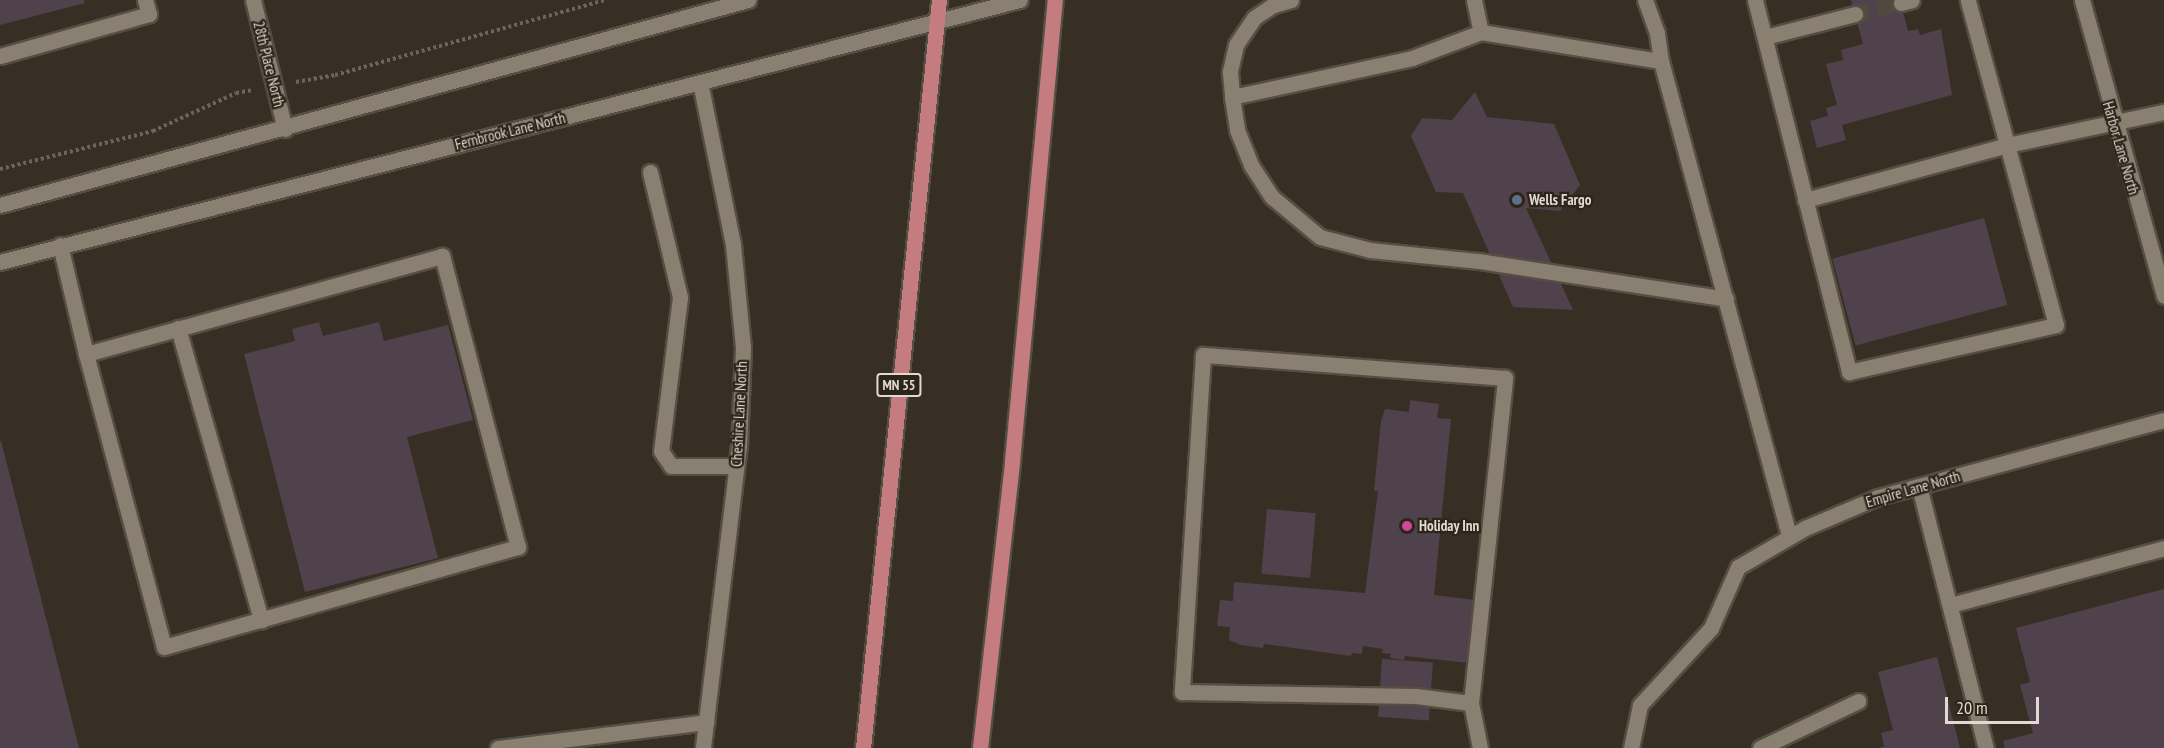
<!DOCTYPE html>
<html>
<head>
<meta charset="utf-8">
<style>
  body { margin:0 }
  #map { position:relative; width:2164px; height:748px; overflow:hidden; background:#372f23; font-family:"PT Sans Narrow",sans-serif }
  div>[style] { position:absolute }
  .building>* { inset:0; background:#4f424c; transform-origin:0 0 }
  .minor-tunnel>* { height:15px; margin-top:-7.5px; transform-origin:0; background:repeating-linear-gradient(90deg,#50493d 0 15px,transparent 0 23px) }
  .path>* { height:4px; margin-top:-2px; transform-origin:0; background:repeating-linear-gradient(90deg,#6c655a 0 3px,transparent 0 6px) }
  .roads { filter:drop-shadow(2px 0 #544e43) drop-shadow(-2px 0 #544e43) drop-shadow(0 2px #544e43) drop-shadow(0 -2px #544e43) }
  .minor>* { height:15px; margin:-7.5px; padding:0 7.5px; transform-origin:7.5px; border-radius:7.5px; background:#898072 }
  .major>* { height:15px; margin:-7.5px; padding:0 7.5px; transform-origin:7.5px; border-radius:7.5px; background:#c47c80 }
  .dots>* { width:16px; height:16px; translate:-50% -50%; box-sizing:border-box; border:3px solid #2d2519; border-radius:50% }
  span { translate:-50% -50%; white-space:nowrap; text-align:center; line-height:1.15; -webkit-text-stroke:4.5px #2d2519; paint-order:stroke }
  .shield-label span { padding:2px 4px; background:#2d2519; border:2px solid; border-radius:4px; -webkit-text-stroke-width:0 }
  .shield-label { font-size:14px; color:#dfdad2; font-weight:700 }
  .street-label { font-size:15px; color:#dfdad2 }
  .poi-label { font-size:15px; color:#dfdad2; font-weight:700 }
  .left { translate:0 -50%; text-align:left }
  .scale { position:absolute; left:1945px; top:697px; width:94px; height:27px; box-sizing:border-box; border:3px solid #dfdad2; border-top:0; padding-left:8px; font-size:18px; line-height:21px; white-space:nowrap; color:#dfdad2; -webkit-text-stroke:4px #2d2519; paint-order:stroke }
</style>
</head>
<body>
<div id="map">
  <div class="building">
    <i style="clip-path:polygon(0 0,84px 0,85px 3px,0 25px)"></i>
    <i style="clip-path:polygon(1851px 0,1900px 0,1908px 31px,1918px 29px,1920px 35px,1941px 29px,1952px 95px,1842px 125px,1846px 140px,1817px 148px,1810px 121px,1828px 116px,1826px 108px,1837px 105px,1826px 64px,1843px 60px,1841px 50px,1863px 44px)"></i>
    <i style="clip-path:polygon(1475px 92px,1487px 117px,1554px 124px,1580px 185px,1560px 211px,1526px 208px,1573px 310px,1513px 307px,1463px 193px,1436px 192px,1411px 136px,1422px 118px,1452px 120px)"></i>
    <i style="left:1984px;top:218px;width:90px;height:157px;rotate:75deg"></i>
    <i style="clip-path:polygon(319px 322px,323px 336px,379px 322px,384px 341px,448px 325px,473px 420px,407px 437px,438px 558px,305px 592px,244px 354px,295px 341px,292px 329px)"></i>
    <i style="clip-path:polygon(1410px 400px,1439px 404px,1437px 418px,1451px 419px,1434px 595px,1476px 600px,1469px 663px,1405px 656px,1404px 660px,1390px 658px,1391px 654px,1382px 653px,1383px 649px,1363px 646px,1362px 654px,1352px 653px,1351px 656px,1264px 644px,1263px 648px,1241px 645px,1229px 640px,1230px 627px,1217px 626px,1220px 600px,1233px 601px,1234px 582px,1365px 593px,1378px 491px,1374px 491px,1381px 421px,1385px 409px,1409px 412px)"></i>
    <i style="clip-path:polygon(0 441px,1px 441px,79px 748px,0 748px)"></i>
    <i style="left:1267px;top:509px;width:49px;height:65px;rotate:5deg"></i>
    <i style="clip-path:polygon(2164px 589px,2164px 748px,2005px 748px,2003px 741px,2033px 733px,2020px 685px,2030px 682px,2016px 628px)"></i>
    <i style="clip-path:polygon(1937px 657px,1960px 748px,1879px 748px,1884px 746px,1881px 733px,1893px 730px,1878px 672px)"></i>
    <i style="left:1382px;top:659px;width:51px;height:58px;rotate:4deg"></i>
  </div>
  <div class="minor-tunnel">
    <i style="left:1855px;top:14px;width:47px;rotate:-13.4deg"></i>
  </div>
  <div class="path">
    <i style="left:296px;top:82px;width:40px;rotate:-10deg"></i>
    <i style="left:335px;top:75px;width:281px;rotate:-15.5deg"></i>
    <i style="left:0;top:169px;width:158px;rotate:-13.9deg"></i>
    <i style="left:153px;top:131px;width:91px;rotate:-24.6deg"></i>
    <i style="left:236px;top:93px;width:17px;rotate:-10deg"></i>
  </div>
  <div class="roads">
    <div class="minor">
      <i style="left:253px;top:0;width:133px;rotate:76.1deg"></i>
      <i style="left:1291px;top:0;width:19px;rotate:164deg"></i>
      <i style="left:1273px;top:5px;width:23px;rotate:146deg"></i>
      <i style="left:1254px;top:18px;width:32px;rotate:124deg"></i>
      <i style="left:1236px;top:45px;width:28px;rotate:103deg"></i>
      <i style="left:1230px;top:72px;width:25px;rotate:85deg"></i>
      <i style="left:1232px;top:97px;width:33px;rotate:81deg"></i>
      <i style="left:1237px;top:130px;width:38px;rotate:68deg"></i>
      <i style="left:1251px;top:165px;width:38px;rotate:57deg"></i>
      <i style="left:1272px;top:197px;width:62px;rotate:39.8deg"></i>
      <i style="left:1320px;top:237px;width:52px;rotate:14.6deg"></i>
      <i style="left:1370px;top:250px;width:110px;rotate:5.8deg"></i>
      <i style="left:1479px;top:261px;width:250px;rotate:8.7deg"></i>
      <i style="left:1474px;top:0;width:33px;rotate:78deg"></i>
      <i style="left:1481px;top:32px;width:182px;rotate:9.2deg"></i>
      <i style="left:1661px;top:61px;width:493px;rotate:74.9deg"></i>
      <i style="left:1645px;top:0;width:35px;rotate:70deg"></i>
      <i style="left:1657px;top:33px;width:28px;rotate:82deg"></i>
      <i style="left:1755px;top:0;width:384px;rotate:75.8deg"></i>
      <i style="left:1849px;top:372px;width:212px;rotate:-12.8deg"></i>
      <i style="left:2056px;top:325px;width:337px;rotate:-105.2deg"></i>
      <i style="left:2082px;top:0;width:307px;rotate:74.5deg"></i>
      <i style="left:1901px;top:3px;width:11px;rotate:-15deg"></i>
      <i style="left:1765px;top:37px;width:93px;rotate:-14.3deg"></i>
      <i style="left:0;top:56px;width:155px;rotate:-15.7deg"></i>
      <i style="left:149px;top:14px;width:15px;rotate:-106deg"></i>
      <i style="left:700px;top:82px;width:165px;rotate:78.5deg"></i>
      <i style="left:733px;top:244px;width:103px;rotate:84.5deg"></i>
      <i style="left:743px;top:347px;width:98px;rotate:92.3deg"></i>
      <i style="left:739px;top:445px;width:305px;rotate:96.8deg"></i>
      <i style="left:1232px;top:97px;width:184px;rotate:-12.2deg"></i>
      <i style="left:1412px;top:58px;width:74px;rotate:-20.6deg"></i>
      <i style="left:650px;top:172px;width:129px;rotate:76.5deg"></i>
      <i style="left:680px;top:297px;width:155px;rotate:97deg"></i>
      <i style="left:661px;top:451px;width:18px;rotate:56deg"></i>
      <i style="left:671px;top:466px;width:65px"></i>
      <i style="left:1805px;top:200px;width:209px;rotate:-15.2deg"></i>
      <i style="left:2007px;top:145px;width:160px;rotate:-11.9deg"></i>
      <i style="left:0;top:205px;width:776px;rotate:-15.33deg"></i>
      <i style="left:60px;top:245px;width:112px;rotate:76.6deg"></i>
      <i style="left:86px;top:354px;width:303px;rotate:75.1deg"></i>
      <i style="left:164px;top:647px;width:368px;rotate:-15.8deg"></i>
      <i style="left:518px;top:547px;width:301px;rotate:-104.6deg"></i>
      <i style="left:442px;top:256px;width:369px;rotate:164.6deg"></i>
      <i style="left:0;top:262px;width:1053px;rotate:-14.41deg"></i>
      <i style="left:178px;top:328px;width:304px;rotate:74.1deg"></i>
      <i style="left:1919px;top:486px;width:270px;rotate:75.7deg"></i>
      <i style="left:1950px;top:605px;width:221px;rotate:-14.9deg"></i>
      <i style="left:1471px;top:703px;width:327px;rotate:-84deg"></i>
      <i style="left:1505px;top:378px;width:303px;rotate:-175.6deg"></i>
      <i style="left:1203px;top:355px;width:338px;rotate:93.6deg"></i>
      <i style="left:1182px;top:692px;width:234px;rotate:1deg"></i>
      <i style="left:1416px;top:696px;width:55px;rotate:7.3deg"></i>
      <i style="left:1471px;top:703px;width:46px;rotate:78.7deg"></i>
      <i style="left:498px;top:748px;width:210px;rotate:-7.1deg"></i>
      <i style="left:1631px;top:748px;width:44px;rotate:-78.2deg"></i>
      <i style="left:1640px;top:705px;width:105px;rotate:-47.3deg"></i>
      <i style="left:1711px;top:628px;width:67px;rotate:-66.1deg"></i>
      <i style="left:1738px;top:567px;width:78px;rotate:-30.2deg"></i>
      <i style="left:1805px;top:528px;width:79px;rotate:-23deg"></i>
      <i style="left:1878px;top:497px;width:296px;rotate:-15.1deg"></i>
      <i style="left:1760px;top:748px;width:109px;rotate:-25.6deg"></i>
    </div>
    <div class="major">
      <i style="left:863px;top:748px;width:752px;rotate:-84.2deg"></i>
      <i style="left:980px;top:748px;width:289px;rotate:-83.6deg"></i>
      <i style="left:1012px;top:461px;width:463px;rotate:-84.7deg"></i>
    </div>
  </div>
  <div class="dots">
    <i style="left:1517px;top:200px;background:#5c6f8a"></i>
    <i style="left:1407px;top:526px;background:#d1479c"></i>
  </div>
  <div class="shield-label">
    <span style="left:899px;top:385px">MN 55</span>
  </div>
  <div class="street-label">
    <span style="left:269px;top:64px;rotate:76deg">28th Place North</span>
    <span style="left:510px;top:131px;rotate:-14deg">Fernbrook Lane North</span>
    <span style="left:2121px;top:148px;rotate:74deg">Harbor Lane North</span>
    <span style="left:739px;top:414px;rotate:-87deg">Cheshire Lane North</span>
    <span style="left:1913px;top:489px;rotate:-16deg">Empire Lane North</span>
  </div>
  <div class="poi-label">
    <span class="left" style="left:1529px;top:200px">Wells Fargo</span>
    <span class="left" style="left:1419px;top:526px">Holiday Inn</span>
  </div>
  <div class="scale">20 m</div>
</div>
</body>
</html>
